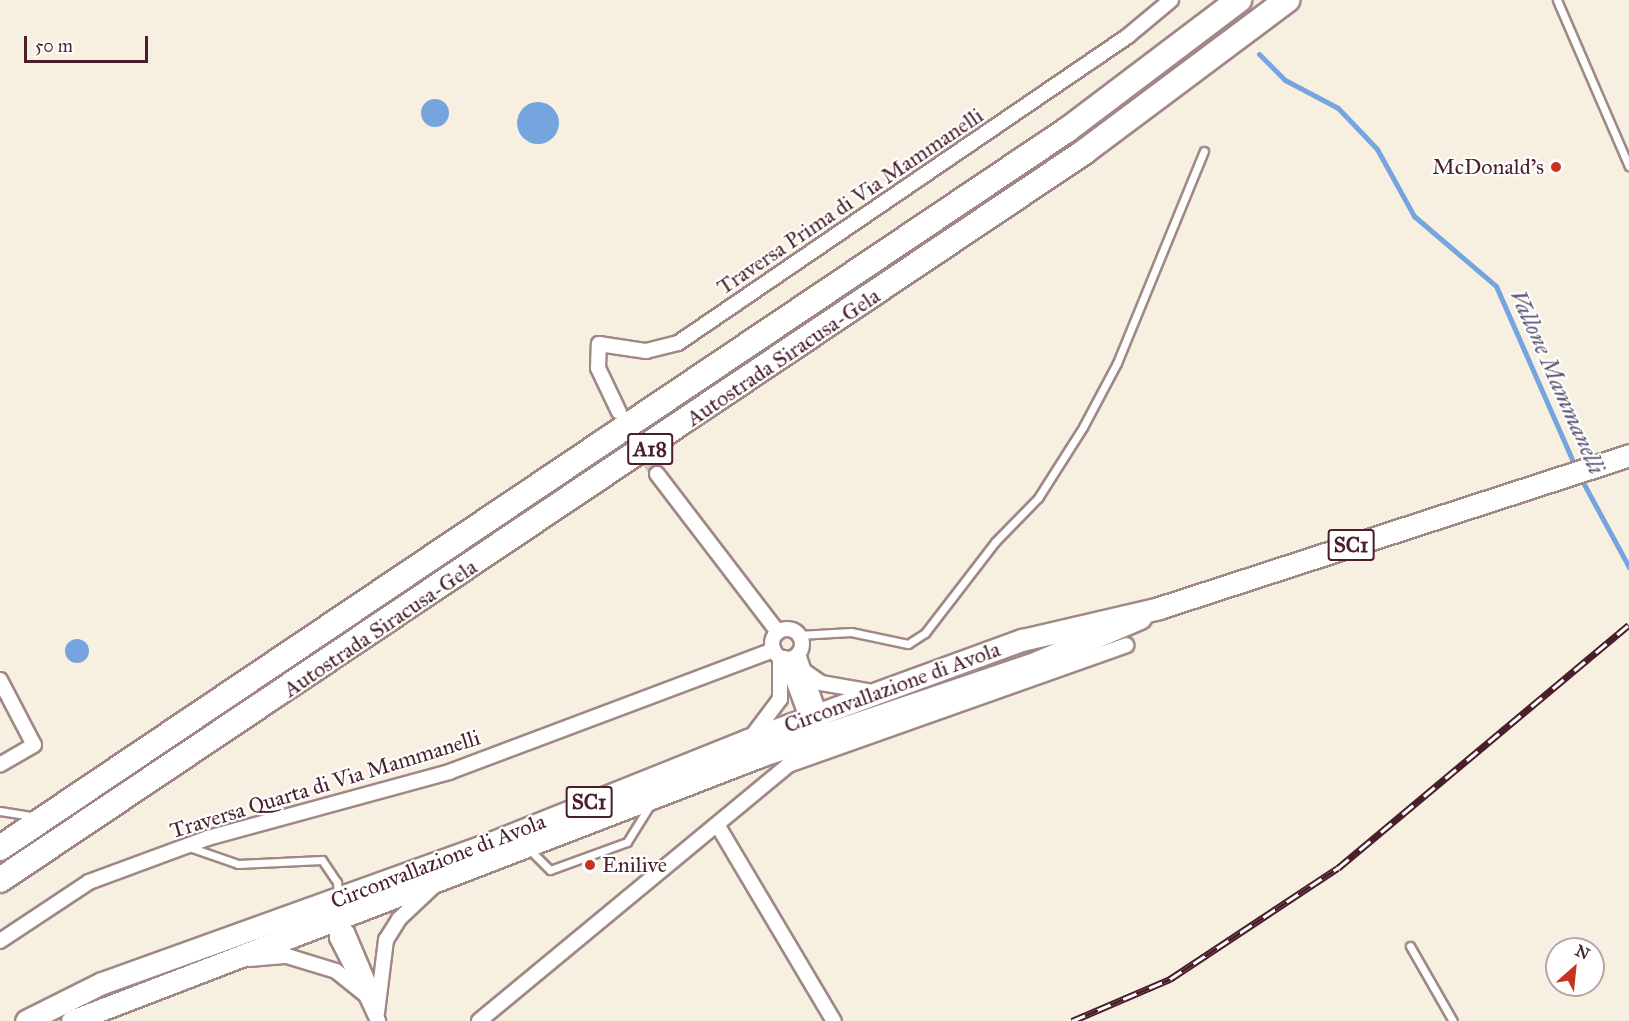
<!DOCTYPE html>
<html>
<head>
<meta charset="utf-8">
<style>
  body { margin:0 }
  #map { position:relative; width:1629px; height:1021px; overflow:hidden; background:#f7f0e0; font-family:"IM FELL Great Primer",serif }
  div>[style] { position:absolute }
  .water>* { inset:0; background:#75a4df }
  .round { border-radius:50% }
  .stream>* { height:5px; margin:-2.5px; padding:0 2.5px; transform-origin:2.5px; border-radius:2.5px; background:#75a4df }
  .minor-tunnel>* { height:14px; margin-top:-7px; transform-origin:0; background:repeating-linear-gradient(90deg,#d4c6bc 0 14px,transparent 0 21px) }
  .roads { filter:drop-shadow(2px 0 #a08886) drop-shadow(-2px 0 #a08886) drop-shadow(0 2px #a08886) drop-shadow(0 -2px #a08886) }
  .service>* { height:7px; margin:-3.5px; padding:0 3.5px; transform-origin:3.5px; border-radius:3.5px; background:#fff }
  .minor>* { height:14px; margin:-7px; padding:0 7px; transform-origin:7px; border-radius:7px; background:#fff }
  .minor>.ring { margin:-7px; padding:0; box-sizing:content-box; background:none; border:14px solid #fff; border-radius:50% }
  .primary>* { height:21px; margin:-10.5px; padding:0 10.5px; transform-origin:10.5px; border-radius:10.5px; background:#fff }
  .motorway>* { height:24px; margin:-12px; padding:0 12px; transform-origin:12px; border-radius:12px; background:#fff }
  .rail>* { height:7px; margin-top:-3.5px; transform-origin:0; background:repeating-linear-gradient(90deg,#fff 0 14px,#4a1f2b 0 28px); box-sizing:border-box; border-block:2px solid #4a1f2b }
  .dots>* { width:16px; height:16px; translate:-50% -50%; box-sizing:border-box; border:3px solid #fff; border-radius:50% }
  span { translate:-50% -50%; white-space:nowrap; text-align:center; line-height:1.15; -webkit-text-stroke:4.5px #fff; paint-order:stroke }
  .shield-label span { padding:2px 4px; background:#fff; border:2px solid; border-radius:4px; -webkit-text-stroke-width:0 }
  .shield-label { font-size:21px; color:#4a1f2b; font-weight:700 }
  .poi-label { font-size:22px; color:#4a1f2b }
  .right { translate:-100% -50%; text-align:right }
  .left { translate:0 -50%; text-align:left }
  .street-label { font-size:22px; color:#4a1f2b }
  .water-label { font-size:24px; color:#5b5473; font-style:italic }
  .north { position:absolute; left:1545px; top:937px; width:60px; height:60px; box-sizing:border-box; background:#fff; border:2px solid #b7a5aa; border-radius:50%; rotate:27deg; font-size:16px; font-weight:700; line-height:24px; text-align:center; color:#4a1f2b }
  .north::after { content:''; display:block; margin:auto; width:21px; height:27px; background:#c8321e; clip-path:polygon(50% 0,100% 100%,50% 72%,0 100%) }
  .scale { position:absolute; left:24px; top:36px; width:124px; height:27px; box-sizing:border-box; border:3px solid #4a1f2b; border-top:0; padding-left:8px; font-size:18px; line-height:21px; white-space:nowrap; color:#4a1f2b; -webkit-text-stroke:4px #fff; paint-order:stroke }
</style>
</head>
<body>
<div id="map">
  <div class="water">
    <i class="round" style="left:421px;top:99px;width:28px;height:28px"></i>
    <i class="round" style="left:517px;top:102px;width:42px;height:42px"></i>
    <i class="round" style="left:65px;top:639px;width:24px;height:24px"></i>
  </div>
  <div class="stream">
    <i style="left:1259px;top:54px;width:37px;rotate:45deg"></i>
    <i style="left:1285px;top:80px;width:60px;rotate:27.8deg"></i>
    <i style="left:1338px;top:108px;width:57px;rotate:46.4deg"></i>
    <i style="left:1377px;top:149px;width:77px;rotate:61.1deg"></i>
    <i style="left:1414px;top:216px;width:108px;rotate:40.5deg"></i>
    <i style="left:1496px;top:286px;width:197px;rotate:66.3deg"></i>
    <i style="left:1579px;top:475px;width:105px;rotate:61.5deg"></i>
  </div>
  <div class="minor-tunnel">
    <i style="left:625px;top:422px;width:61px;rotate:58.4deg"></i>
  </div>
  <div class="roads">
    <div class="service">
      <i style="left:1557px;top:0;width:181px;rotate:66.6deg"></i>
      <i style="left:799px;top:635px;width:52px;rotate:-3.3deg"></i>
      <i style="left:851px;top:632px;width:58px;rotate:11.9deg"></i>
      <i style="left:908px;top:644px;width:20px;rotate:-33deg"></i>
      <i style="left:925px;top:633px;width:115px;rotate:-52.4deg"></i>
      <i style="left:995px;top:542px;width:62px;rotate:-45.7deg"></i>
      <i style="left:1038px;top:498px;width:84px;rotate:-57.6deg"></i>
      <i style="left:1083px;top:427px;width:72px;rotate:-62deg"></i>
      <i style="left:1117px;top:363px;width:229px;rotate:-67.7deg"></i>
      <i style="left:0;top:811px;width:36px;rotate:9deg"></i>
      <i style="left:189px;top:847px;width:52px;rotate:19.1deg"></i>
      <i style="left:238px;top:864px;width:84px;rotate:-2.7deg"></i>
      <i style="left:322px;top:860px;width:27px;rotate:56deg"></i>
      <i style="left:337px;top:882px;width:11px;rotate:85deg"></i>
      <i style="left:528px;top:848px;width:31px;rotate:45deg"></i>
      <i style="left:550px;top:870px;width:82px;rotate:-20deg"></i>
      <i style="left:627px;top:842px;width:44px;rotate:-58.1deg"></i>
      <i style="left:1410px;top:946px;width:86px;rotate:60.2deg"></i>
    </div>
    <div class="minor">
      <i style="left:619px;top:412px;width:49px;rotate:-115.5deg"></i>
      <i style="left:598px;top:368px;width:24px;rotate:-88deg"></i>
      <i style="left:599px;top:344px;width:48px;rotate:8.5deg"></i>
      <i style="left:646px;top:351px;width:33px;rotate:-14deg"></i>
      <i style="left:678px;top:343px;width:545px;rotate:-34.3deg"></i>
      <i style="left:1128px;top:36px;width:56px;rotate:-39.9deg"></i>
      <i style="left:657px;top:474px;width:199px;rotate:52.6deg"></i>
      <i class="ring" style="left:772px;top:629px;width:16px;height:16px"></i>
      <i style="left:798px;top:654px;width:18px;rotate:71deg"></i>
      <i style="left:804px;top:671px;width:21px;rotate:35deg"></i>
      <i style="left:821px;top:683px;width:48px;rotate:9.7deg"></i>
      <i style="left:785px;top:658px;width:69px;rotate:69.7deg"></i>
      <i style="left:804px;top:671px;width:53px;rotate:70.2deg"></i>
      <i style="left:0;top:680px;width:73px;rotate:62.4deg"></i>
      <i style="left:34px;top:745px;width:39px;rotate:150deg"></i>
      <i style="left:753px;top:735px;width:45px;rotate:-53.1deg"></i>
      <i style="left:780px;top:699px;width:42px;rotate:-90deg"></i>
      <i style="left:718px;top:826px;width:227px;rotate:59.3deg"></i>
      <i style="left:329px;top:917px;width:23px;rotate:40deg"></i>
      <i style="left:347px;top:932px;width:72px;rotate:67deg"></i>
      <i style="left:337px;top:919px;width:19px;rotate:90deg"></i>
      <i style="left:337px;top:938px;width:48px;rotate:62.9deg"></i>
      <i style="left:0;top:941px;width:107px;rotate:-33.5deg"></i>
      <i style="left:89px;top:882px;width:127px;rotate:-20.3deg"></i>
      <i style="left:208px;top:838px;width:250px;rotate:-15.3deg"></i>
      <i style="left:449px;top:772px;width:347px;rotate:-20.6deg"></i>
      <i style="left:249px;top:959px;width:38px;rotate:-5deg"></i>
      <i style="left:287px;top:956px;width:51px;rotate:17deg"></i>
      <i style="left:336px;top:971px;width:38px;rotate:39deg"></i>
      <i style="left:366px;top:995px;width:29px;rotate:65deg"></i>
      <i style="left:377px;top:1013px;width:74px;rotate:-83deg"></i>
      <i style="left:386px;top:940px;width:25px;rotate:-58deg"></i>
      <i style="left:399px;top:919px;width:47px;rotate:-43.3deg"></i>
      <i style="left:479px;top:1021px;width:401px;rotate:-39.6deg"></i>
      <i style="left:788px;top:765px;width:359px;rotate:-19.5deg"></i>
    </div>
    <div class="primary">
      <i style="left:26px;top:1021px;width:85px;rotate:-26.6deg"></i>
      <i style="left:102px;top:983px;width:410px;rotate:-19.8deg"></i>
      <i style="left:488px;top:844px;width:280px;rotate:-21.8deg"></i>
      <i style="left:748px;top:740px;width:292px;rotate:-20.1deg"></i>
      <i style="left:1022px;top:640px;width:141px;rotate:-13.1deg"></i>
      <i style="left:1159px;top:608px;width:494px;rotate:-18deg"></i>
      <i style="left:72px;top:1021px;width:740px;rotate:-21.05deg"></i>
      <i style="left:763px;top:755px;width:289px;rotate:-18.7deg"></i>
      <i style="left:1037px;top:662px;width:112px;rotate:-23.1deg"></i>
    </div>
    <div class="motorway">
      <i style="left:0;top:848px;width:1286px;rotate:-33.94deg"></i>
      <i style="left:1067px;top:130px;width:216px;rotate:-37.1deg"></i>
      <i style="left:0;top:880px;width:1306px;rotate:-33.88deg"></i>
      <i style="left:1084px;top:152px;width:254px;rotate:-36.8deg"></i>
    </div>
  </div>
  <div class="rail">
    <i style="left:1072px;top:1021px;width:107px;rotate:-23.2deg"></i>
    <i style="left:1170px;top:979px;width:201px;rotate:-33.5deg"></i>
    <i style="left:1338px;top:868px;width:379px;rotate:-39.9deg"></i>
  </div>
  <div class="dots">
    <i style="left:1556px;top:167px;background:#c8321e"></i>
    <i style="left:590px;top:865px;background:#c8321e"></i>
  </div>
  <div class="shield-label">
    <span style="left:650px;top:449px">A18</span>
    <span style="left:1351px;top:545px">SC1</span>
    <span style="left:589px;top:802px">SC1</span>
  </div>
  <div class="poi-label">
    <span class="right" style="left:1544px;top:167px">McDonald's</span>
    <span class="left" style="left:602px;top:865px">Enilive</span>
  </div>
  <div class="street-label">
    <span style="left:850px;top:201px;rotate:-34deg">Traversa Prima di Via Mammanelli</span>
    <span style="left:783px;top:357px;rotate:-34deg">Autostrada Siracusa-Gela</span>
    <span style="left:380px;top:628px;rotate:-34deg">Autostrada Siracusa-Gela</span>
    <span style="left:892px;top:687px;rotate:-20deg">Circonvallazione di Avola</span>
    <span style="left:325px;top:784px;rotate:-17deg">Traversa Quarta di Via Mammanelli</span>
    <span style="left:438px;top:861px;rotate:-21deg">Circonvallazione di Avola</span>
  </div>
  <div class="water-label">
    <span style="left:1557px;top:382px;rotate:66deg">Vallone Mammanelli</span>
  </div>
  <div class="north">N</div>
  <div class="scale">50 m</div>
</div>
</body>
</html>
